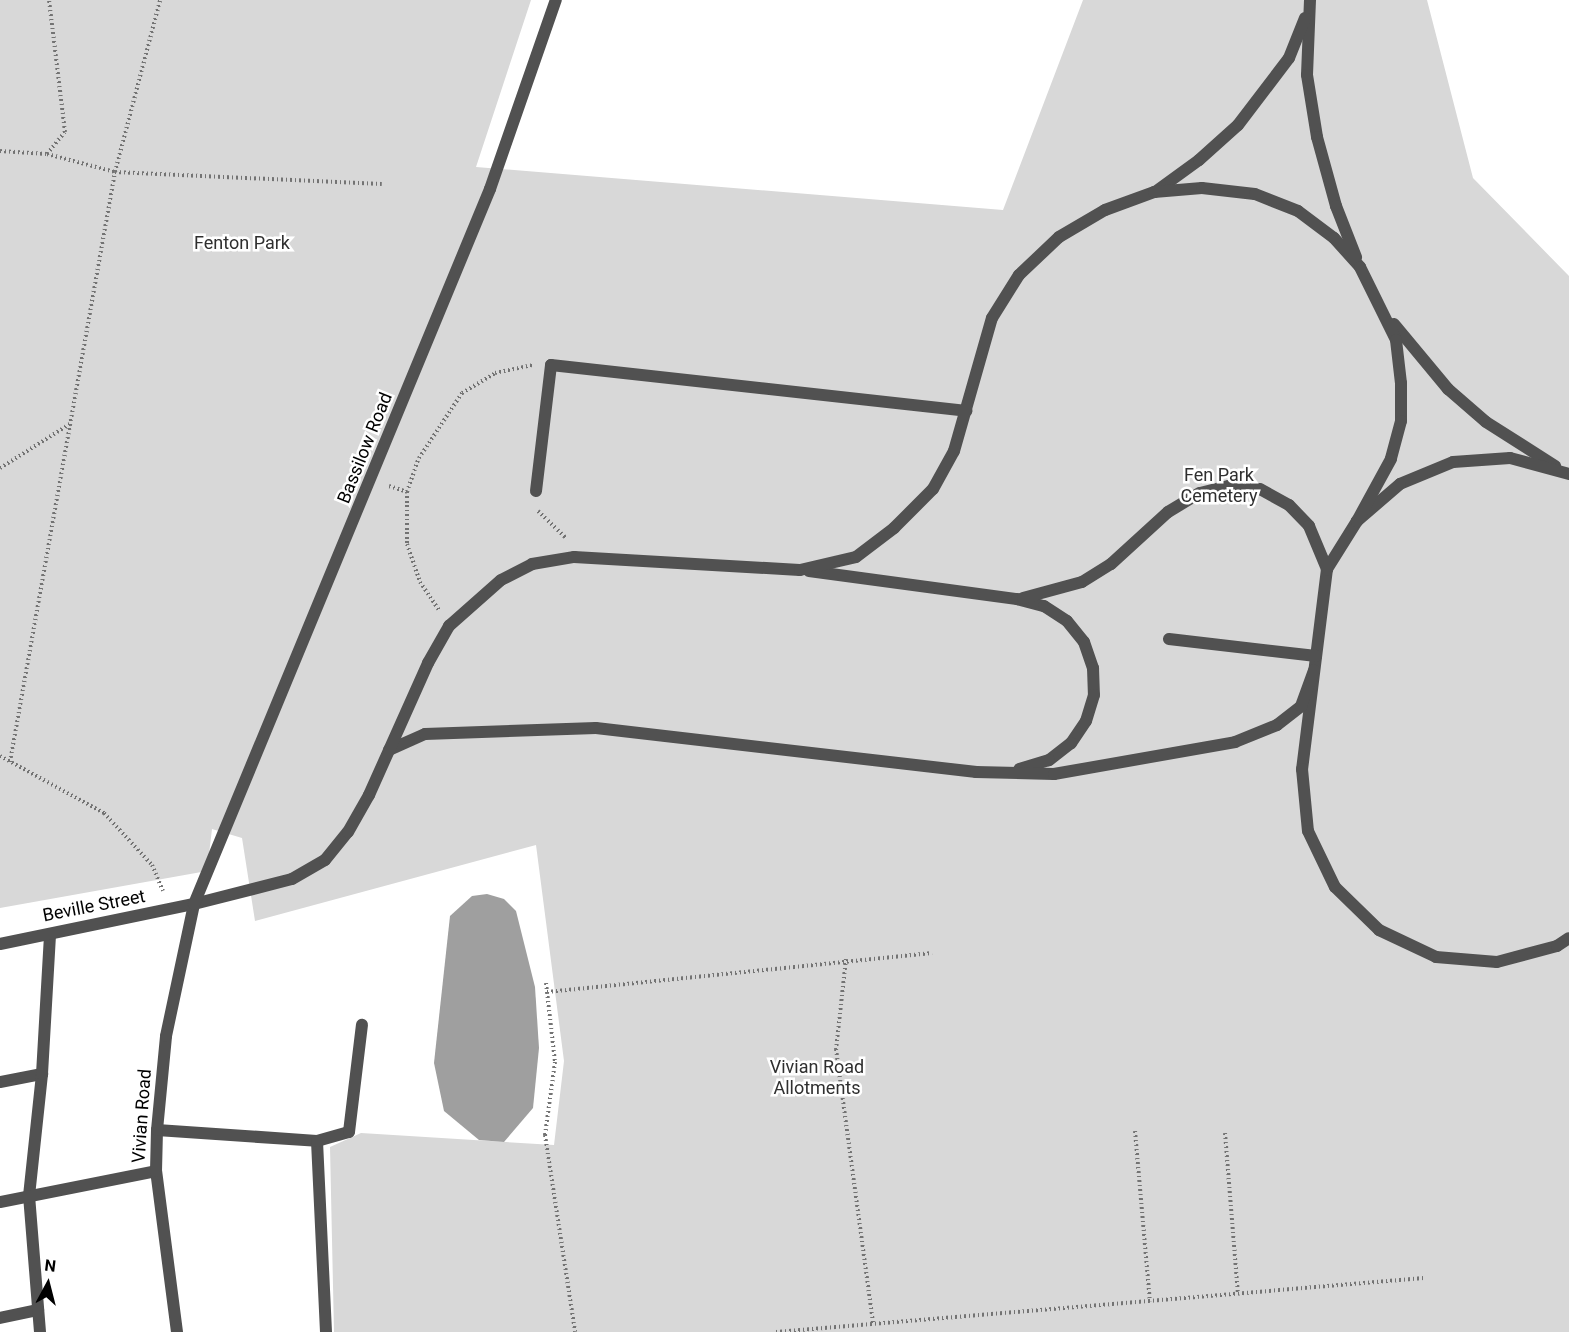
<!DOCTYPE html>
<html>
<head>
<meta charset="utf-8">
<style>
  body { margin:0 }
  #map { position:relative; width:1569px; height:1332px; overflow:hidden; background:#fff; font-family:Roboto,sans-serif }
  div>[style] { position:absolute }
  .green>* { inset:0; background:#d8d8d8 }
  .water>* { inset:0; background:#9f9f9f }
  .path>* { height:4px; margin-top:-2px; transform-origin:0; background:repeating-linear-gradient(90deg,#737373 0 1.5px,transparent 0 4.5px) }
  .service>* { height:12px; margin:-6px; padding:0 6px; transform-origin:6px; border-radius:6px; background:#515151 }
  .minor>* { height:12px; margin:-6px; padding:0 6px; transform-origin:6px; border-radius:6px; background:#515151 }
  span { translate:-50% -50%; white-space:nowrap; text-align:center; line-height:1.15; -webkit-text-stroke:5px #fff; paint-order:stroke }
  .park-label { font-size:18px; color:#2f2f2f }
  .street-label { font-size:18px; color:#000 }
  .north { position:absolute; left:18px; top:1254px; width:60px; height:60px; -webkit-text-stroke:4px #fff; paint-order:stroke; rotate:7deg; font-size:16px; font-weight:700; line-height:24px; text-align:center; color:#000 }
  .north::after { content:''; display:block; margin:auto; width:21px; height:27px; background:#000; clip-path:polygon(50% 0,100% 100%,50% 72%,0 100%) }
</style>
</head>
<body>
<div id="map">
  <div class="green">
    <i style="clip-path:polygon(0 0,531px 0,476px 167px,1003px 210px,1083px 0,1427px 0,1473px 178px,1569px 276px,1569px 1332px,334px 1332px,330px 1147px,361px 1133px,554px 1145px,564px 1061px,536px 845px,255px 921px,242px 838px,212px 829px,207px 871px,0 908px)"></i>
  </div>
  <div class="water">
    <i style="clip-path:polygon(487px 894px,504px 899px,516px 911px,535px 987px,539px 1048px,533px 1108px,504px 1142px,479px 1140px,444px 1111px,434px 1063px,450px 916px,472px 896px)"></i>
  </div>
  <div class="path">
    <i style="left:0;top:151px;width:47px;rotate:3.7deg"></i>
    <i style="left:47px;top:154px;width:70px;rotate:14.8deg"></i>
    <i style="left:115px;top:172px;width:267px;rotate:2.6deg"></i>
    <i style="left:47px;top:154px;width:28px;rotate:-51deg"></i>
    <i style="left:65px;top:132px;width:133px;rotate:-96.9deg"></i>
    <i style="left:0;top:468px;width:83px;rotate:-32.2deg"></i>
    <i style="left:389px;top:486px;width:19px;rotate:18deg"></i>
    <i style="left:407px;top:492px;width:52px;rotate:90deg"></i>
    <i style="left:407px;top:544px;width:40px;rotate:71.1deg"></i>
    <i style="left:420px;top:582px;width:34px;rotate:56deg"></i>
    <i style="left:407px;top:492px;width:36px;rotate:-71deg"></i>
    <i style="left:419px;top:458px;width:78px;rotate:-56.5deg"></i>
    <i style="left:462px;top:393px;width:39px;rotate:-31deg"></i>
    <i style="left:495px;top:373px;width:38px;rotate:-12deg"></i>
    <i style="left:538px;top:511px;width:40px;rotate:44deg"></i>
    <i style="left:0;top:756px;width:119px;rotate:28.7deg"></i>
    <i style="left:104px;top:813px;width:71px;rotate:47.3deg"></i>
    <i style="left:152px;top:865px;width:28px;rotate:67deg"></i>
    <i style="left:10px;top:762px;width:599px;rotate:-79.91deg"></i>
    <i style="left:115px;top:172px;width:178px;rotate:-75.3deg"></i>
    <i style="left:846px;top:959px;width:91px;rotate:96.3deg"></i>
    <i style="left:836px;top:1049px;width:277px;rotate:82.3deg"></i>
    <i style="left:546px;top:983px;width:80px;rotate:83.5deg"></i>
    <i style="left:555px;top:1062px;width:74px;rotate:97.8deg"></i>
    <i style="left:545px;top:1135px;width:199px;rotate:81.3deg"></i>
    <i style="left:547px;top:992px;width:387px;rotate:-5.8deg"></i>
    <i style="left:1135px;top:1131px;width:171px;rotate:85deg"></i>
    <i style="left:1225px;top:1133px;width:162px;rotate:85.4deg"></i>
    <i style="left:776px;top:1332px;width:650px;rotate:-4.76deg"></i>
  </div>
  <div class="service">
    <i style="left:1310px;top:0;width:75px;rotate:92.3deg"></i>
    <i style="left:1307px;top:75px;width:63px;rotate:80.8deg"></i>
    <i style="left:1317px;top:137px;width:72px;rotate:74.6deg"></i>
    <i style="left:1336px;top:206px;width:55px;rotate:68.6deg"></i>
    <i style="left:1155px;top:192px;width:54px;rotate:-36deg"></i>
    <i style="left:1199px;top:160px;width:52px;rotate:-41.9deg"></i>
    <i style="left:1238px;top:125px;width:84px;rotate:-52.7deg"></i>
    <i style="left:1289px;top:58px;width:43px;rotate:-68.2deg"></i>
    <i style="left:1394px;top:324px;width:85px;rotate:50.3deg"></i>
    <i style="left:1448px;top:389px;width:50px;rotate:41deg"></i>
    <i style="left:1486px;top:422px;width:82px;rotate:32.5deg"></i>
    <i style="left:1569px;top:474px;width:61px;rotate:-164.8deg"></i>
    <i style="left:1510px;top:458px;width:57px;rotate:176deg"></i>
    <i style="left:1453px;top:462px;width:57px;rotate:157.5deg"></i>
    <i style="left:1400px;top:484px;width:57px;rotate:139.3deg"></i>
    <i style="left:1357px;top:521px;width:57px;rotate:122deg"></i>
    <i style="left:1327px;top:569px;width:202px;rotate:97.1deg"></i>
    <i style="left:1302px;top:769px;width:62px;rotate:84.5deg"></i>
    <i style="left:1308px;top:831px;width:62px;rotate:64.3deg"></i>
    <i style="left:1335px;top:887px;width:62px;rotate:44.3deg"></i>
    <i style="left:1379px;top:930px;width:63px;rotate:25.3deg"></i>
    <i style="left:1436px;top:957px;width:61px;rotate:4.7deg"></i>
    <i style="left:1497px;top:962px;width:62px;rotate:-14.9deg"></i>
    <i style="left:1557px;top:946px;width:14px;rotate:-34deg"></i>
    <i style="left:536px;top:491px;width:127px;rotate:-83.2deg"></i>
    <i style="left:551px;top:365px;width:418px;rotate:6.3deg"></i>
    <i style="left:809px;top:571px;width:210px;rotate:7.7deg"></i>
    <i style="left:1017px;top:599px;width:28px;rotate:15deg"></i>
    <i style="left:1044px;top:606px;width:27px;rotate:33deg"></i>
    <i style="left:1067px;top:621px;width:27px;rotate:51deg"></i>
    <i style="left:1084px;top:642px;width:28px;rotate:71deg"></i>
    <i style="left:1093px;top:668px;width:27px;rotate:88deg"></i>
    <i style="left:1094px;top:695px;width:27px;rotate:107deg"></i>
    <i style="left:1086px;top:721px;width:27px;rotate:124deg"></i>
    <i style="left:1071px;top:743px;width:28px;rotate:142deg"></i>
    <i style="left:1049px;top:760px;width:31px;rotate:163deg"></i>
    <i style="left:1023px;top:598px;width:61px;rotate:-15.2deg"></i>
    <i style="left:1082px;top:582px;width:34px;rotate:-32deg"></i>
    <i style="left:1111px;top:564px;width:77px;rotate:-42.4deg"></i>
    <i style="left:1168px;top:512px;width:37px;rotate:-31deg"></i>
    <i style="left:1200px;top:493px;width:30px;rotate:-14deg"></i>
    <i style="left:1229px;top:486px;width:31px;rotate:6deg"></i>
    <i style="left:1260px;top:489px;width:33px;rotate:29deg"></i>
    <i style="left:1289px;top:505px;width:29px;rotate:46deg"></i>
    <i style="left:1309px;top:526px;width:47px;rotate:67.3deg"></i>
    <i style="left:1169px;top:639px;width:148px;rotate:6.6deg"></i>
    <i style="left:389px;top:750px;width:39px;rotate:-24deg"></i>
    <i style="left:425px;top:734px;width:171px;rotate:-2deg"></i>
    <i style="left:596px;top:728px;width:383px;rotate:6.6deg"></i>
    <i style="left:976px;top:772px;width:78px;rotate:1.5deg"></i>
    <i style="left:1054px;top:774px;width:184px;rotate:-10deg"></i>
    <i style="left:1235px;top:742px;width:45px;rotate:-22deg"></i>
    <i style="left:1277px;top:725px;width:31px;rotate:-38deg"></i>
    <i style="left:1301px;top:706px;width:38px;rotate:-70deg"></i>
    <i style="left:194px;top:904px;width:101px;rotate:-14.3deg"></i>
    <i style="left:292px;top:879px;width:38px;rotate:-30deg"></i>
    <i style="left:325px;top:860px;width:36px;rotate:-51deg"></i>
    <i style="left:348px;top:832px;width:43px;rotate:-60.4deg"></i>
    <i style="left:369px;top:795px;width:145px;rotate:-65.9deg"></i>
    <i style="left:428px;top:663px;width:43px;rotate:-60.4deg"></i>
    <i style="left:449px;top:626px;width:69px;rotate:-41.5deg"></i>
    <i style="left:501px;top:580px;width:35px;rotate:-27deg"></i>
    <i style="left:532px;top:564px;width:43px;rotate:-9.5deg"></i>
    <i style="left:574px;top:557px;width:226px;rotate:3.3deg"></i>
    <i style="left:800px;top:570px;width:57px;rotate:-13.1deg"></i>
    <i style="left:856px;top:557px;width:48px;rotate:-37.3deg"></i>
    <i style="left:894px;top:528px;width:55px;rotate:-45deg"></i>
    <i style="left:933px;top:489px;width:43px;rotate:-61.1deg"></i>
    <i style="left:954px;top:451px;width:138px;rotate:-74.1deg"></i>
    <i style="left:992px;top:318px;width:51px;rotate:-57.9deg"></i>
    <i style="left:1019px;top:275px;width:55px;rotate:-43.5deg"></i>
    <i style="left:1059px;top:237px;width:53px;rotate:-30.4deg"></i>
    <i style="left:1105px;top:210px;width:52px;rotate:-20.2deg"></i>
    <i style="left:1154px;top:192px;width:48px;rotate:-4.8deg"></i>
    <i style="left:1202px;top:188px;width:53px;rotate:6.5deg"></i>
    <i style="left:1255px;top:194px;width:46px;rotate:21.6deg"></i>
    <i style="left:1298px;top:211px;width:45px;rotate:36.9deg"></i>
    <i style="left:1334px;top:238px;width:39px;rotate:48deg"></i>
    <i style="left:1360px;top:267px;width:81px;rotate:63.7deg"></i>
    <i style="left:1396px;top:340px;width:43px;rotate:83.4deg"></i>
    <i style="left:1401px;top:383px;width:38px;rotate:90deg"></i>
    <i style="left:1401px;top:421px;width:39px;rotate:105deg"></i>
    <i style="left:1391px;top:459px;width:71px;rotate:118.7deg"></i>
    <i style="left:0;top:1082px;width:43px;rotate:-10.8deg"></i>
    <i style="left:157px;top:1130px;width:160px;rotate:3.9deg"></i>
    <i style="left:0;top:1318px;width:39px;rotate:-12deg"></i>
    <i style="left:40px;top:1332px;width:136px;rotate:-94.6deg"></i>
    <i style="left:29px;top:1196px;width:123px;rotate:-83.9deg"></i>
    <i style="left:42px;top:1074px;width:140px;rotate:-86.7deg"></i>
    <i style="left:326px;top:1332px;width:191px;rotate:-92.7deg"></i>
    <i style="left:317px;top:1141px;width:33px;rotate:-16deg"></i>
    <i style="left:349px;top:1132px;width:108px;rotate:-83.1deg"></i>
  </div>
  <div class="minor">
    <i style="left:0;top:944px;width:198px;rotate:-11.7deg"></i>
    <i style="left:0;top:1202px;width:159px;rotate:-11.2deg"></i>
    <i style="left:177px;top:1332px;width:162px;rotate:-97.4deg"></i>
    <i style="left:156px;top:1171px;width:41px;rotate:-88.6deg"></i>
    <i style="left:157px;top:1130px;width:94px;rotate:-84.5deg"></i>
    <i style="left:166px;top:1036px;width:135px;rotate:-78deg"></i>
    <i style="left:194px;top:904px;width:774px;rotate:-67.51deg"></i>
    <i style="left:490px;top:189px;width:200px;rotate:-70.8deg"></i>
  </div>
  <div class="park-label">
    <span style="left:242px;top:243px">Fenton Park</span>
    <span style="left:1219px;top:486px">Fen Park<br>Cemetery</span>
    <span style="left:817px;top:1078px">Vivian Road<br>Allotments</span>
  </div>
  <div class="street-label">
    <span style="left:365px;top:448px;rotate:-68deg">Bassilow Road</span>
    <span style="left:94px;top:906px;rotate:-11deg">Beville Street</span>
    <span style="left:142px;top:1116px;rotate:-86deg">Vivian Road</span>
  </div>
  <div class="north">N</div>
</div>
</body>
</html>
